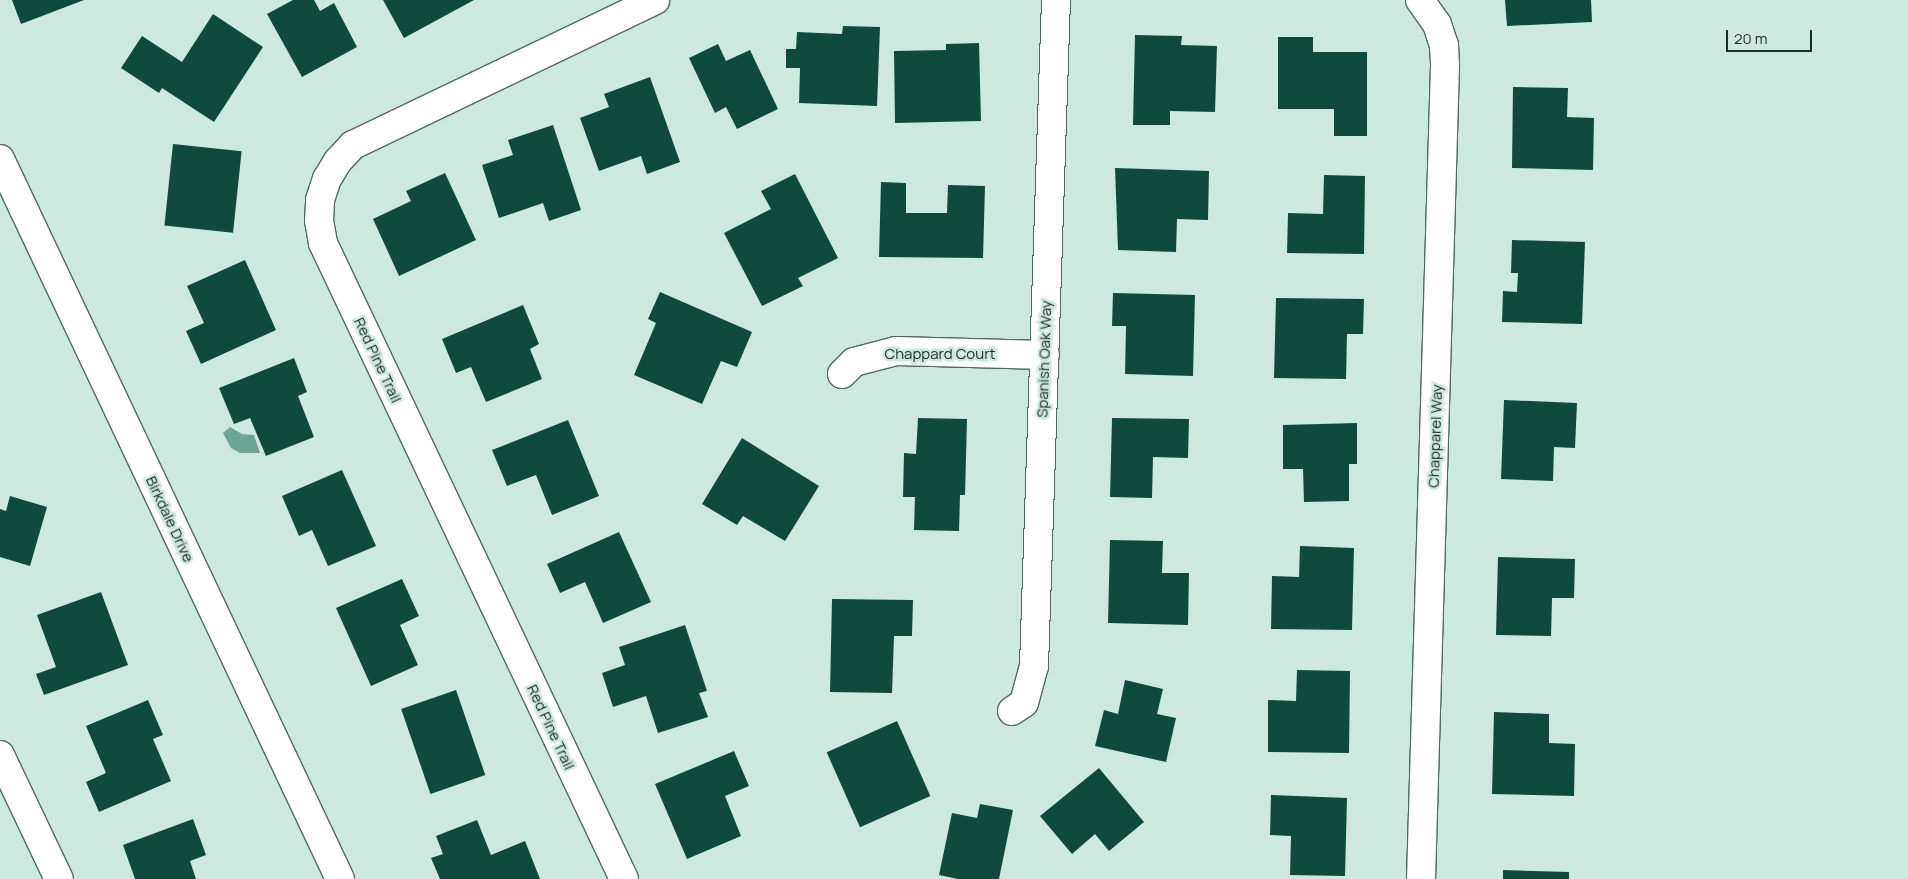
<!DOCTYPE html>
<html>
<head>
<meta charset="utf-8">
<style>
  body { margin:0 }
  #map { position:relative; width:1908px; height:879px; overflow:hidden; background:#cde8df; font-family:Manrope,sans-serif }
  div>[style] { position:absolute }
  .water>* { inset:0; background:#6ea594 }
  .building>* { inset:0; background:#104a3c; transform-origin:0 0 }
  .roads { filter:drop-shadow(1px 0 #516961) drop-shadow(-1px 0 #516961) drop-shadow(0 1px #516961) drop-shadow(0 -1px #516961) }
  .minor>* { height:28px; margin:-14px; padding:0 14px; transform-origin:14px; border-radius:14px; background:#fff }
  span { translate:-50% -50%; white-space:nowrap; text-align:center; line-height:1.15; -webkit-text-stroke:5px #cde8df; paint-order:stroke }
  .street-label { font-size:15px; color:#1f2925 }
  .scale { position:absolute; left:1726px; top:30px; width:86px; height:22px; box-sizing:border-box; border:2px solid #1f2925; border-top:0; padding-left:6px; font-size:15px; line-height:18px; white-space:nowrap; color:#1f2925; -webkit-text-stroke:4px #cde8df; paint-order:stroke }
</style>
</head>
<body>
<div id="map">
  <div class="water">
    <i style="clip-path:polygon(230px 427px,242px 434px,254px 435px,260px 453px,240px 453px,231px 448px,223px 433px)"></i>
  </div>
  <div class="building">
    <i style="clip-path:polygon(12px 0,84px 0,21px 24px)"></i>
    <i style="clip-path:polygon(293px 0,314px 0,320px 11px,334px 3px,357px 47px,302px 77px,267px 14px)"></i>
    <i style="clip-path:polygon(383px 0,474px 0,404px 38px)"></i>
    <i style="clip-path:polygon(1505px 0,1591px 0,1592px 22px,1507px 26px)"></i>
    <i style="clip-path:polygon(213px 14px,263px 47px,214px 122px,162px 88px,159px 93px,121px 68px,142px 36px,182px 62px)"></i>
    <i style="clip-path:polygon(843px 26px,880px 27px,877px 106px,799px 103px,800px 68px,786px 68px,786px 49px,796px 49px,797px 32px,842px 34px)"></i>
    <i style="clip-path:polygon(1135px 35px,1182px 36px,1181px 45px,1217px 46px,1215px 112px,1170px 111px,1170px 125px,1133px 125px)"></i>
    <i style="clip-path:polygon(1278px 37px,1313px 37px,1313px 52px,1367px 52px,1367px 136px,1334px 136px,1334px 109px,1278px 109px)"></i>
    <i style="clip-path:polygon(979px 43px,981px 121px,895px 123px,894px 51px,946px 50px,946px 44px)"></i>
    <i style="clip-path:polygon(718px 44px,726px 61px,750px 50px,778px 109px,737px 129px,726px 107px,715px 113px,689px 58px)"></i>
    <i style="clip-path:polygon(650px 77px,680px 162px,647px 174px,641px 156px,599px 171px,580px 118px,609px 107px,604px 94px)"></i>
    <i style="clip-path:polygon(1513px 87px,1568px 88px,1567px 117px,1594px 118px,1593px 170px,1512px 168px)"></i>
    <i style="clip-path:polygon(553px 125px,581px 210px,549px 221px,543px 203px,499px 218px,482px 165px,513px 155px,508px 140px)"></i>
    <i style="left:173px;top:144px;width:69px;height:82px;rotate:6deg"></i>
    <i style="clip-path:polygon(1115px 168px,1209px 171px,1208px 220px,1177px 219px,1176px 252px,1118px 250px)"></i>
    <i style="clip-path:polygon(445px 173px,476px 240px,399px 276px,373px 219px,411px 201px,406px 191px)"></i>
    <i style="clip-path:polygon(795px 174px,838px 258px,798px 278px,803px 286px,762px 306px,724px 233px,771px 209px,761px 191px)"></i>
    <i style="clip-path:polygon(1324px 175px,1365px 176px,1364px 254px,1287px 253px,1288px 213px,1323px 214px)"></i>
    <i style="clip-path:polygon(881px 182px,906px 183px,906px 213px,947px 213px,948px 185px,985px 186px,983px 258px,879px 257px)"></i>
    <i style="clip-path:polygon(1512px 240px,1585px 242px,1582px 324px,1502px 322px,1503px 291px,1517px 292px,1518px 273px,1511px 273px)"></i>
    <i style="clip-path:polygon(245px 260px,276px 330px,201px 364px,186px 331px,204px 323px,187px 286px)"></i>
    <i style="clip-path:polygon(660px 292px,752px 332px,737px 367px,721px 361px,702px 404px,634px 375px,656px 323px,648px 319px)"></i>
    <i style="clip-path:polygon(1113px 293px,1195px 295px,1193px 376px,1125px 374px,1126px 326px,1112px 326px)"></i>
    <i style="clip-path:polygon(1276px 298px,1364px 299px,1363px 334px,1347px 334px,1346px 379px,1274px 378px)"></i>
    <i style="clip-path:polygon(523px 305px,539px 344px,530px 349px,542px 379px,486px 402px,471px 367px,456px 373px,442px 339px)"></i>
    <i style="clip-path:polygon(294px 358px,307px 392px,298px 396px,314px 437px,266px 456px,250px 418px,234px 424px,219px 388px)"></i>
    <i style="clip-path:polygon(1504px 400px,1577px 403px,1575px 448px,1554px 447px,1553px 481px,1501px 479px)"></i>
    <i style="clip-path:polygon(918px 418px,967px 419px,965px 495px,960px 495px,959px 531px,914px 530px,915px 497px,903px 497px,904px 453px,916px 454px)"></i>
    <i style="clip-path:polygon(1112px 418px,1189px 419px,1188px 458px,1153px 457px,1152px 498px,1110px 497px)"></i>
    <i style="clip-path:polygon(568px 420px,599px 496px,552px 515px,536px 475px,507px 486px,492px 450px)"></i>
    <i style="clip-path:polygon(1357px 423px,1357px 464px,1349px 464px,1349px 501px,1304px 502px,1303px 469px,1283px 469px,1283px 425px)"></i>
    <i style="clip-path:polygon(742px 438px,819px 486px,785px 541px,743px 516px,737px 525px,702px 504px)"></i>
    <i style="clip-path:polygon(342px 470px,376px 546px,328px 566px,312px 530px,299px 536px,282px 496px)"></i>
    <i style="clip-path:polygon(10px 496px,47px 507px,30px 566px,0 557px,0 509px,6px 511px)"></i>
    <i style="clip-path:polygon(619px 532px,651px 602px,603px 623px,585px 582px,560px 593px,547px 564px)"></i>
    <i style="clip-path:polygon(1110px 540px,1163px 541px,1162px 573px,1189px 573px,1188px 625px,1108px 623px)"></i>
    <i style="clip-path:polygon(1300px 546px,1354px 548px,1352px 630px,1271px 629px,1272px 576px,1299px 577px)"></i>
    <i style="clip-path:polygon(1498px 557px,1575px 559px,1574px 598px,1552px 598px,1551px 636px,1496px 635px)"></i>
    <i style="clip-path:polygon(402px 579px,419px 616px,400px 625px,418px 665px,371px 686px,336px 608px)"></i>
    <i style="clip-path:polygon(101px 592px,128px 665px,44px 695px,36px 674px,56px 667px,37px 615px)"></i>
    <i style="clip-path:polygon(832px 599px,913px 600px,912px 636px,894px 636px,892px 693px,830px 692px)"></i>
    <i style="clip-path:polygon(685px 625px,707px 691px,699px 693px,708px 717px,658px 733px,646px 696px,613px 707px,602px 673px,625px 665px,619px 647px)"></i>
    <i style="clip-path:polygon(1297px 670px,1350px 671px,1349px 753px,1268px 752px,1268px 700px,1296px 701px)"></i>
    <i style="clip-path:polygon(1125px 680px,1163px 689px,1157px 714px,1176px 718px,1166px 762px,1095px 746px,1104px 710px,1118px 714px)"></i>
    <i style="left:456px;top:690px;width:90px;height:58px;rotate:71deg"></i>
    <i style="clip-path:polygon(148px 700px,163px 735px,153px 739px,171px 781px,99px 812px,86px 782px,106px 773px,86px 726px)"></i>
    <i style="clip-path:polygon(1494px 712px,1549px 714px,1549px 743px,1575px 744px,1574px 796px,1492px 794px)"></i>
    <i style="left:897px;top:721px;width:82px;height:77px;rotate:66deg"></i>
    <i style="clip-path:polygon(734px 751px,749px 786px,725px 796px,741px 836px,687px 859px,655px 784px)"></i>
    <i style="clip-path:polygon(1099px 768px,1144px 822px,1109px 851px,1095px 834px,1072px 854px,1040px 816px)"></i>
    <i style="clip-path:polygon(1271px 795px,1347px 798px,1345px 876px,1290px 875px,1291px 836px,1270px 835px)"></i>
    <i style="clip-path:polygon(980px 804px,1013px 810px,999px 879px,958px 879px,939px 875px,952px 813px,977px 818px)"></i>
    <i style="clip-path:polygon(193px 819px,206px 855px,190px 861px,196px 879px,135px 879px,123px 845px)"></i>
    <i style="clip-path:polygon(477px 820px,491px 855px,525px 841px,540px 879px,440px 879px,431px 858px,443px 854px,436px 836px)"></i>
    <i style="clip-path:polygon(1503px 870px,1569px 872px,1569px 879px,1503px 879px)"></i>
  </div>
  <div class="roads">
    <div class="minor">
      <i style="left:1420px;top:0;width:29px;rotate:55deg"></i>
      <i style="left:1437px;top:24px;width:22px;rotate:72deg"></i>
      <i style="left:1444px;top:45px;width:21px;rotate:87deg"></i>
      <i style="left:1445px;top:66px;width:813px;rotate:91.69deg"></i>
      <i style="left:0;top:159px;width:796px;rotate:64.72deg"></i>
      <i style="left:842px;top:374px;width:17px;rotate:-45deg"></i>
      <i style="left:854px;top:362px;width:43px;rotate:-14.7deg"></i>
      <i style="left:896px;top:351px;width:149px;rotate:1.5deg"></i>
      <i style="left:1012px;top:711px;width:14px;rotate:-34deg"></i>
      <i style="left:1024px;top:703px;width:38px;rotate:-75deg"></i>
      <i style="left:1034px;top:666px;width:666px;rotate:-88.11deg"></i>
      <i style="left:0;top:755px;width:137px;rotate:64.6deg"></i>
      <i style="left:624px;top:879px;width:704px;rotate:-115.33deg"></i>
      <i style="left:323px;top:243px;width:22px;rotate:-100deg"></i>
      <i style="left:319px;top:221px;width:21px;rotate:-87deg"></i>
      <i style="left:320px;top:200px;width:22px;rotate:-72deg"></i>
      <i style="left:327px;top:179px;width:21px;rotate:-59deg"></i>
      <i style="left:338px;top:161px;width:22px;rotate:-47deg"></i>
      <i style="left:353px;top:145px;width:335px;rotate:-25.6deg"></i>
    </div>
  </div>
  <div class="street-label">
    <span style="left:940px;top:354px">Chappard Court</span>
    <span style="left:1044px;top:359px;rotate:-88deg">Spanish Oak Way</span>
    <span style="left:378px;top:360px;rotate:65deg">Red Pine Trail</span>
    <span style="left:1435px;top:436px;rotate:-88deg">Chapparel Way</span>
    <span style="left:170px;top:519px;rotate:65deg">Birkdale Drive</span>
    <span style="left:551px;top:727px;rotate:65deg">Red Pine Trail</span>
  </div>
  <div class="scale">20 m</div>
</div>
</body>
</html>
